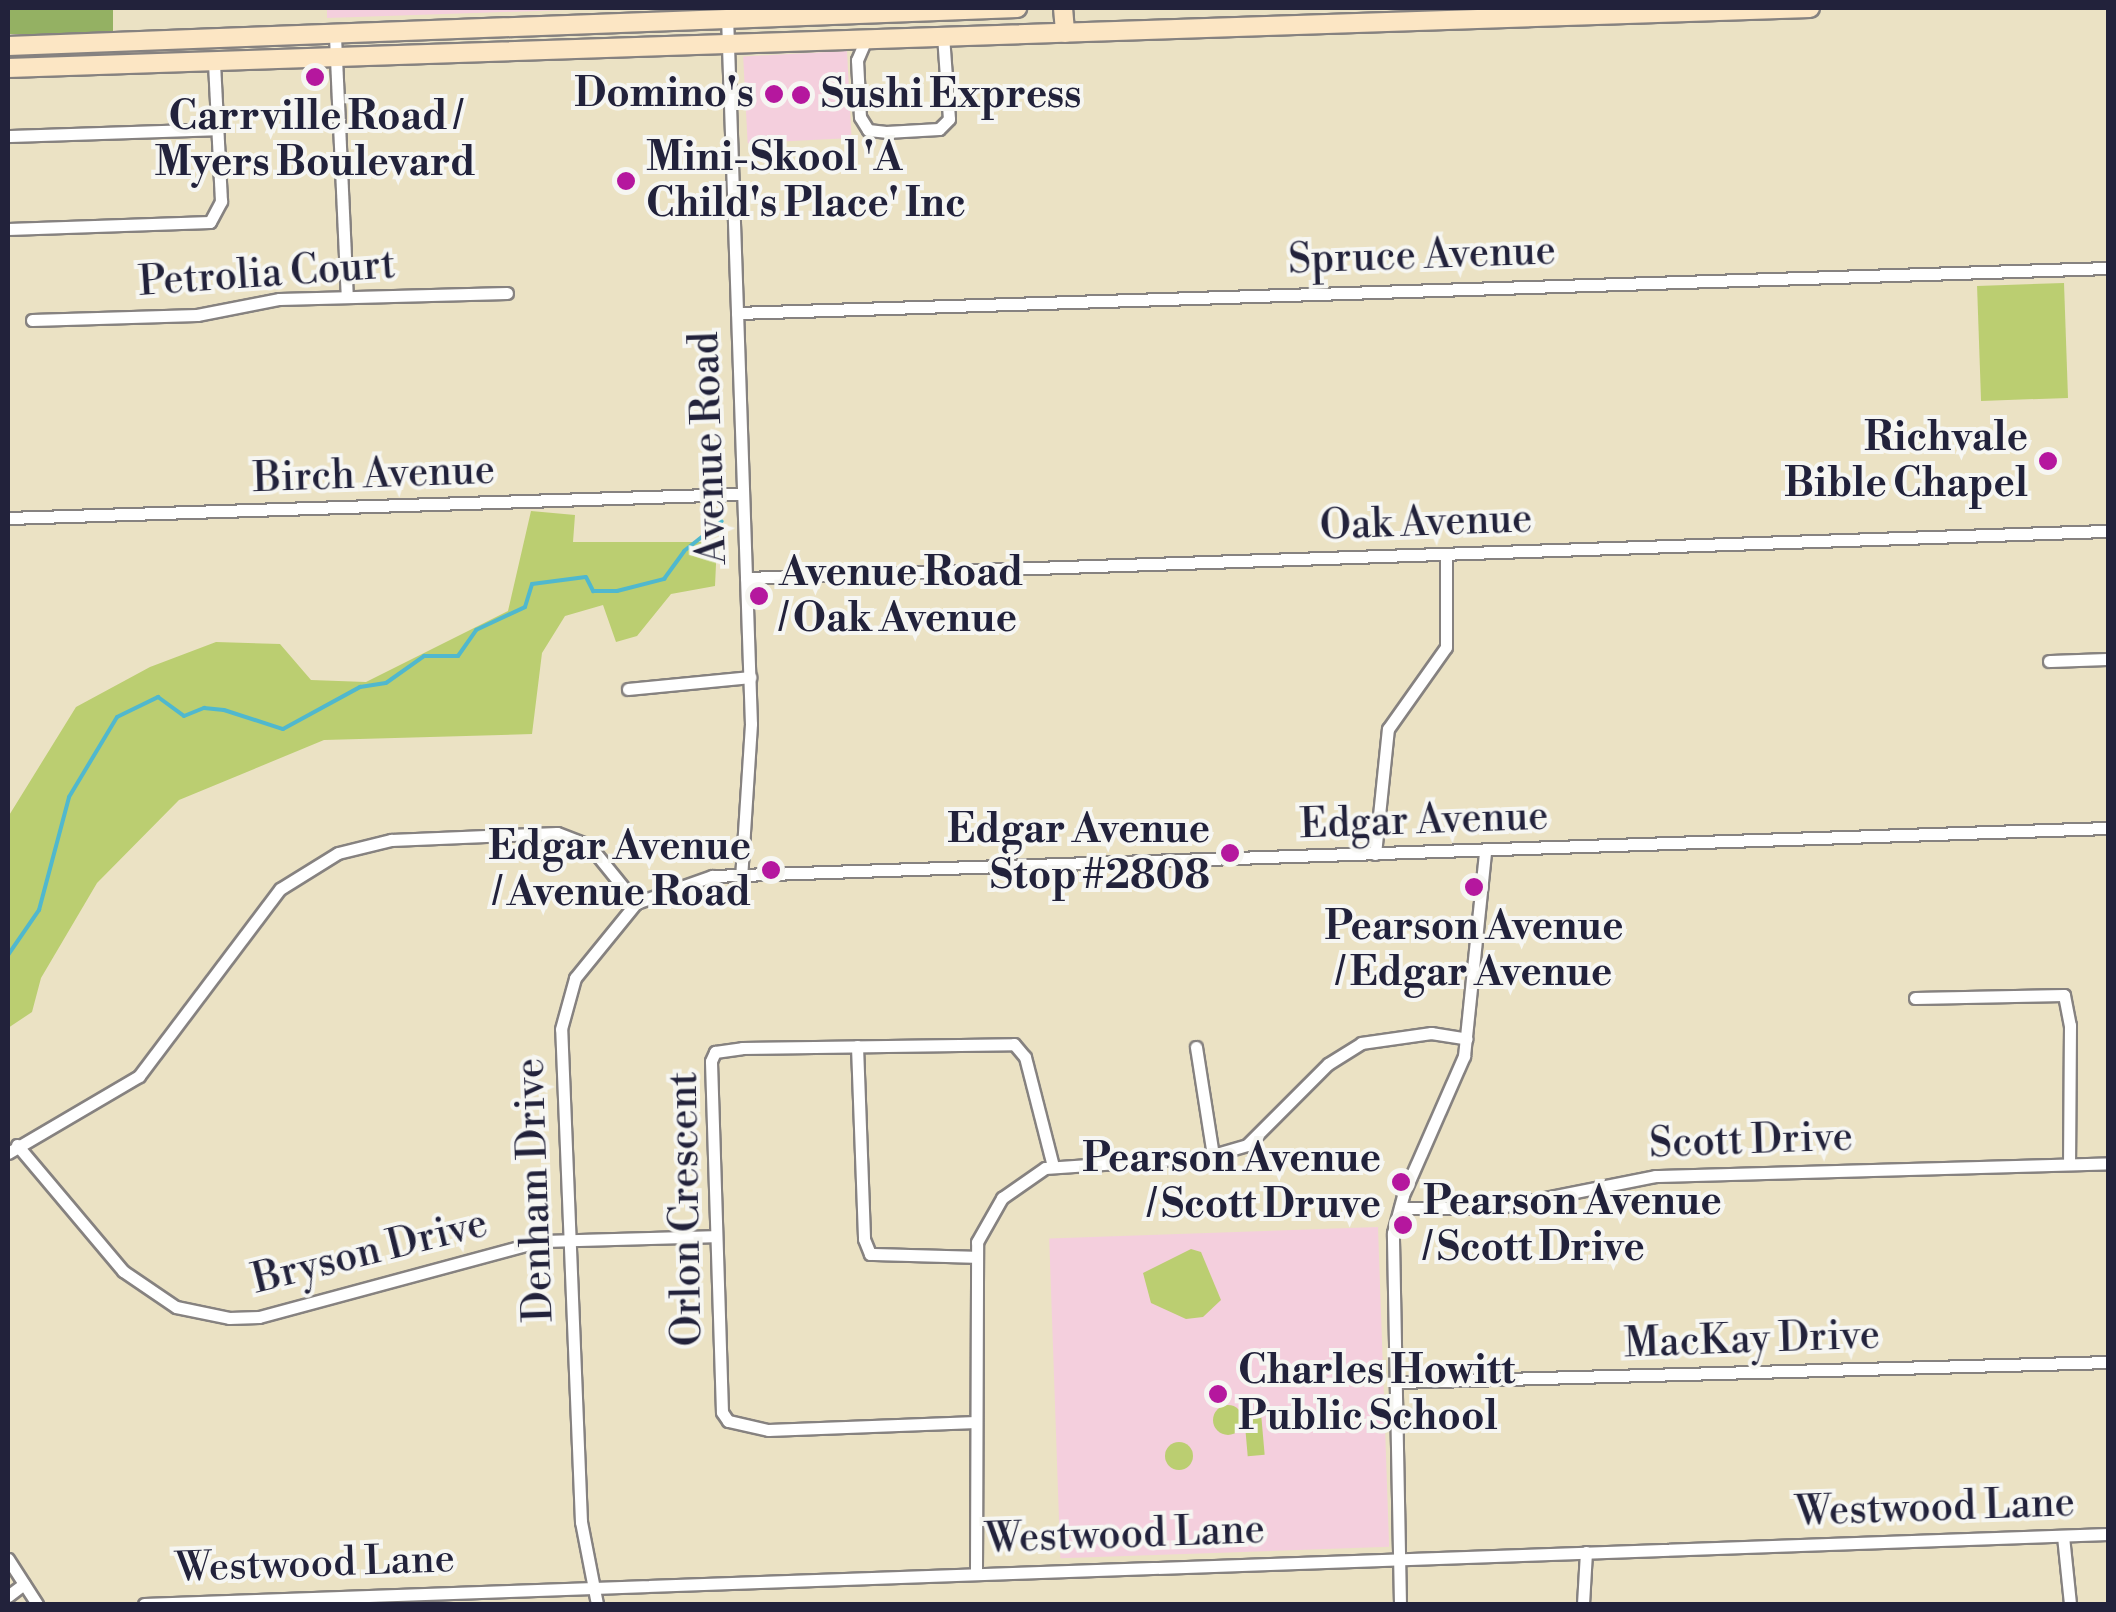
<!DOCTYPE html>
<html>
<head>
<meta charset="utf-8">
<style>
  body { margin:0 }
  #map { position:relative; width:2116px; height:1612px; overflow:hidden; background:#ebe2c4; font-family:"Libre Bodoni",serif }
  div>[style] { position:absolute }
  .built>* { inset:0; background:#f4cfdd; transform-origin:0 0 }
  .green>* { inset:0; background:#bbce71; transform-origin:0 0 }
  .round { border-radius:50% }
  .forest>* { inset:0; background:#94b163; transform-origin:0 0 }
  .stream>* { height:4px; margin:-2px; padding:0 2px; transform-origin:2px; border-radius:2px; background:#50b8ce }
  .roads { filter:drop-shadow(2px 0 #868280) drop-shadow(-2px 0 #868280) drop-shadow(0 2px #868280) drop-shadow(0 -2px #868280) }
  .minor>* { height:11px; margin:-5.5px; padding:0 5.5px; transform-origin:5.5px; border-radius:5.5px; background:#fff }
  .secondary>* { height:18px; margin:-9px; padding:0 9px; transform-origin:9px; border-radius:9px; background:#fce6c4 }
  .dots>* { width:28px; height:28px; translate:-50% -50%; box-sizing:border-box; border:5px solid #f6f6f2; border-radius:50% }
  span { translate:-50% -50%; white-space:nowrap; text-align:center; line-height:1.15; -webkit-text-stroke:8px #f6f6f2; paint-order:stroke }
  .poi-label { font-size:40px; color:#22223b; font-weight:700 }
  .right { translate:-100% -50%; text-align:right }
  .left { translate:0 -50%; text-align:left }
  .street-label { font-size:40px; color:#22223b }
  .frame { position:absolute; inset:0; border:10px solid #22223b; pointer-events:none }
</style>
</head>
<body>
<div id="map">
  <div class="built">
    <i style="clip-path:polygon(327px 8px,625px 8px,327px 18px)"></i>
    <i style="left:847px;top:51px;width:87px;height:104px;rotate:87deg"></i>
    <i style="left:1378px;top:1227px;width:320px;height:329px;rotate:88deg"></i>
  </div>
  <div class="green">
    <i style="left:2064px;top:283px;width:115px;height:87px;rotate:88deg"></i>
    <i style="clip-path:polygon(531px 511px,575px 515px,573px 542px,717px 542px,715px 586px,671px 594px,637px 636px,616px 642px,603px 605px,565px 616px,542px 653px,532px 734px,324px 740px,179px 800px,97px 883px,41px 978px,32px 1012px,8px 1028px,8px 817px,76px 707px,150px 667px,216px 642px,280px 644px,311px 680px,366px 682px,508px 611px)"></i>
    <i style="clip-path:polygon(1191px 1249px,1201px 1252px,1221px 1300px,1203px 1317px,1186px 1319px,1151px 1303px,1143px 1273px)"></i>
    <i class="round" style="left:1213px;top:1405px;width:30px;height:30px"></i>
    <i style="left:1261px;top:1413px;width:42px;height:17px;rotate:85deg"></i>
    <i class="round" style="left:1165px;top:1442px;width:28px;height:28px"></i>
  </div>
  <div class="forest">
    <i style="left:8px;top:8px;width:105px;height:26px"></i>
  </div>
  <div class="stream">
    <i style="left:8px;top:955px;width:55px;rotate:-55.4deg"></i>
    <i style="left:39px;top:910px;width:117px;rotate:-75.1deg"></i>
    <i style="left:69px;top:797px;width:93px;rotate:-59deg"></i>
    <i style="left:117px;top:717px;width:46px;rotate:-26deg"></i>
    <i style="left:158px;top:697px;width:32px;rotate:36deg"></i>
    <i style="left:184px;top:716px;width:22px;rotate:-22deg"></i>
    <i style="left:204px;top:708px;width:20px;rotate:6deg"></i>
    <i style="left:224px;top:710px;width:62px;rotate:17.9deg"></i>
    <i style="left:283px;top:729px;width:88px;rotate:-28.6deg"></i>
    <i style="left:360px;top:687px;width:26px;rotate:-9deg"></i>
    <i style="left:386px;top:683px;width:47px;rotate:-35.4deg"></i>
    <i style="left:424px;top:656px;width:34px"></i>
    <i style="left:458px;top:656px;width:32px;rotate:-55deg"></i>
    <i style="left:476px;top:630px;width:54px;rotate:-25.1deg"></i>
    <i style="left:525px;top:607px;width:24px;rotate:-73deg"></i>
    <i style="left:532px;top:584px;width:54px;rotate:-7.4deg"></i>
    <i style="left:586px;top:577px;width:16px;rotate:63deg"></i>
    <i style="left:593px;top:591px;width:24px"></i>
    <i style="left:617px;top:591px;width:49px;rotate:-14.3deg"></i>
    <i style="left:664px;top:579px;width:34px;rotate:-54deg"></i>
    <i style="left:684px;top:551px;width:48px;rotate:-38.3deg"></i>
  </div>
  <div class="roads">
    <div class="minor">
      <i style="left:727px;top:16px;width:708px;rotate:88.06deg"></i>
      <i style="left:751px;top:724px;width:153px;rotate:93.7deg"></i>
      <i style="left:335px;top:36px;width:260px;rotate:87.4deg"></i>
      <i style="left:866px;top:39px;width:23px;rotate:113deg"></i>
      <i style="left:857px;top:60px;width:57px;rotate:87deg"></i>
      <i style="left:860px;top:117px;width:15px;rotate:58deg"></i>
      <i style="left:868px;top:130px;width:18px;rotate:6deg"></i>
      <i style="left:886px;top:132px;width:53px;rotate:-3.2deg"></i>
      <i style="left:939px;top:129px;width:14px;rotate:-45deg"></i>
      <i style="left:949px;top:119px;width:84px;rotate:-94.1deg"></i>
      <i style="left:8px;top:136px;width:209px;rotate:-1.9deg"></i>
      <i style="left:8px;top:229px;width:202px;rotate:-2deg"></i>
      <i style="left:210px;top:222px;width:24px;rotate:-62deg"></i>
      <i style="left:221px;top:201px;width:139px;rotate:-92.9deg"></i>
      <i style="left:737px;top:313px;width:1372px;rotate:-1.88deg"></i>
      <i style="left:32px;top:320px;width:165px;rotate:-1.7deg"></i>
      <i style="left:197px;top:315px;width:84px;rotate:-11deg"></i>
      <i style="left:279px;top:299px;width:228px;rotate:-1.5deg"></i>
      <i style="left:8px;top:518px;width:733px;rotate:-1.88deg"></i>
      <i style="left:746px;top:578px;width:1363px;rotate:-1.98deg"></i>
      <i style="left:2049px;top:661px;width:59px;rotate:-1.9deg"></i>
      <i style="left:628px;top:689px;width:123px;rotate:-5.6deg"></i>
      <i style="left:1375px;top:854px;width:126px;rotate:-84.1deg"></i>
      <i style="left:1388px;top:729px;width:100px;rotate:-54.7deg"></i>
      <i style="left:1446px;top:647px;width:92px;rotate:-90deg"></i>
      <i style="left:1915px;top:998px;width:149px;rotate:-1.2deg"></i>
      <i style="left:2064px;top:995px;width:31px;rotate:79deg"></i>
      <i style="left:2070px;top:1025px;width:138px;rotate:90.4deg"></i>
      <i style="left:857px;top:1046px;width:193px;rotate:87.9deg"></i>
      <i style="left:864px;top:1239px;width:16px;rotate:68deg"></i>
      <i style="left:870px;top:1254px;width:106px;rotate:1.6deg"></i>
      <i style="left:1196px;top:1047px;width:109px;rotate:81.1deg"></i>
      <i style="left:17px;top:1145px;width:165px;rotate:49.9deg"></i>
      <i style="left:123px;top:1271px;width:64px;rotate:34.2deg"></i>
      <i style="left:176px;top:1307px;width:54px;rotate:11.7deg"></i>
      <i style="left:229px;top:1318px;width:30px;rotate:-2deg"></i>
      <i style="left:259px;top:1317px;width:291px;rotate:-15.1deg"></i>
      <i style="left:540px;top:1241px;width:175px;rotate:-1.6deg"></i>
      <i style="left:8px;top:1153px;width:152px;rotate:-30.4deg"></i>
      <i style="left:139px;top:1076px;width:234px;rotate:-53deg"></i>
      <i style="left:280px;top:889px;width:68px;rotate:-31.8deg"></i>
      <i style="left:338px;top:853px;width:55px;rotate:-13.8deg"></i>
      <i style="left:391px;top:840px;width:166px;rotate:-2.4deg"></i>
      <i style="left:557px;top:833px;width:34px;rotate:21deg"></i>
      <i style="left:589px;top:845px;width:75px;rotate:51deg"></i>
      <i style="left:1400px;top:1208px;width:95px"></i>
      <i style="left:1495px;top:1208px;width:163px;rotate:-11.3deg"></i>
      <i style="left:1655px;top:1176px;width:453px;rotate:-1.6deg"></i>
      <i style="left:1398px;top:1382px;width:710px;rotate:-1.61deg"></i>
      <i style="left:976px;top:1422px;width:208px;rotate:177.8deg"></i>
      <i style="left:768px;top:1430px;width:41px;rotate:-167.3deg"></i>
      <i style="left:728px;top:1421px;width:11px;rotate:-124deg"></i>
      <i style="left:722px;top:1412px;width:351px;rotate:-91.8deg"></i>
      <i style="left:711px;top:1061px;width:10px;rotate:-66deg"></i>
      <i style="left:715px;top:1052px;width:27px;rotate:-8deg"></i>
      <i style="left:742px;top:1048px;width:272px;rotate:-0.8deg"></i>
      <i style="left:1014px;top:1044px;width:17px;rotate:50deg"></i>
      <i style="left:1025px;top:1057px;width:113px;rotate:75.6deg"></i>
      <i style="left:2063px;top:1536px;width:68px;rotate:84.1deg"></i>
      <i style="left:8px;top:1559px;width:54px;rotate:57.2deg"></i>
      <i style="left:976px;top:1571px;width:329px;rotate:-89.8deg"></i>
      <i style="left:977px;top:1242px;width:51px;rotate:-60.4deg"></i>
      <i style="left:1002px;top:1198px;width:52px;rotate:-34.9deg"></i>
      <i style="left:1045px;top:1168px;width:161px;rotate:-3.9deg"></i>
      <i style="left:1206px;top:1157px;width:43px;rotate:-16.3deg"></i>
      <i style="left:1247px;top:1145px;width:115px;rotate:-45deg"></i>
      <i style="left:1328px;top:1064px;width:39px;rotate:-32deg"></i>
      <i style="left:1361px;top:1043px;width:71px;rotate:-8.1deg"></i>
      <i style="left:1431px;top:1033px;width:36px;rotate:9deg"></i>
      <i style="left:8px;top:1596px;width:20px;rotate:-37deg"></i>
      <i style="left:144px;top:1604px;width:1965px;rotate:-2.04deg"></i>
      <i style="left:597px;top:1604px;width:84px;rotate:-101deg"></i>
      <i style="left:581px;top:1522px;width:493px;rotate:-92.3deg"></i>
      <i style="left:561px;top:1029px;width:53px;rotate:-74.6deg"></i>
      <i style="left:575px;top:978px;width:97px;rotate:-50.9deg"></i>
      <i style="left:636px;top:903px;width:81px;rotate:-19.6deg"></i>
      <i style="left:712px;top:876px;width:1397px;rotate:-1.97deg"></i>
      <i style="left:1400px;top:1604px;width:371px;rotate:-91.1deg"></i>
      <i style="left:1393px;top:1233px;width:39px;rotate:-75deg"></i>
      <i style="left:1403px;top:1195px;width:152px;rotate:-66.3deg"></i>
      <i style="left:1464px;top:1056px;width:205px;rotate:-84.1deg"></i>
      <i style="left:1583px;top:1604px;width:52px;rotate:-86.7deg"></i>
    </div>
    <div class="secondary">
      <i style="left:1063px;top:8px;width:25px;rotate:85deg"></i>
      <i style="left:8px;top:46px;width:1010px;rotate:-2.16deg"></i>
      <i style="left:8px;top:68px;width:1803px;rotate:-1.91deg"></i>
    </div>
  </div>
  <div class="dots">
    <i style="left:315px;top:77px;background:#b5179e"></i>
    <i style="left:774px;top:94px;background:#b5179e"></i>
    <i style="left:801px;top:95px;background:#b5179e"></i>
    <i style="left:626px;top:181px;background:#b5179e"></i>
    <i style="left:2048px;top:461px;background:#b5179e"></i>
    <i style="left:759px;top:596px;background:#b5179e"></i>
    <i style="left:1230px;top:853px;background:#b5179e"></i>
    <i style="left:771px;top:870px;background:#b5179e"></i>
    <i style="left:1474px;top:887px;background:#b5179e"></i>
    <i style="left:1401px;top:1182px;background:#b5179e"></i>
    <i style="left:1403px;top:1225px;background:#b5179e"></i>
    <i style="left:1218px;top:1394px;background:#b5179e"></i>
  </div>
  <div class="poi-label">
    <span class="right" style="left:754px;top:94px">Domino's</span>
    <span class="left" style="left:821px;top:95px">Sushi Express</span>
    <span style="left:315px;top:140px">Carrville Road /<br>Myers Boulevard</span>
    <span class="left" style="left:646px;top:181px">Mini-Skool 'A<br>Child's Place' Inc</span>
    <span class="right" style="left:2028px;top:461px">Richvale<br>Bible Chapel</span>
    <span class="left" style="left:779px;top:596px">Avenue Road<br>/ Oak Avenue</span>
    <span class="right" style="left:1210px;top:853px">Edgar Avenue<br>Stop #2808</span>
    <span class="right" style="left:751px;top:870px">Edgar Avenue<br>/ Avenue Road</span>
    <span style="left:1474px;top:950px">Pearson Avenue<br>/ Edgar Avenue</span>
    <span class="right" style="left:1381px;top:1182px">Pearson Avenue<br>/ Scott Druve</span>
    <span class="left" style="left:1423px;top:1225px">Pearson Avenue<br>/ Scott Drive</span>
    <span class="left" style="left:1238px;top:1394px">Charles Howitt<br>Public School</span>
  </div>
  <div class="street-label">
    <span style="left:1422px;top:256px;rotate:-2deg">Spruce Avenue</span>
    <span style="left:267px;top:274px;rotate:-4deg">Petrolia Court</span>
    <span style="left:709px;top:448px;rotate:-92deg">Avenue Road</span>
    <span style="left:374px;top:475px;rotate:-2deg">Birch Avenue</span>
    <span style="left:1426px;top:523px;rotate:-2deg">Oak Avenue</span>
    <span style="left:1424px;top:821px;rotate:-2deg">Edgar Avenue</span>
    <span style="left:1751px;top:1141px;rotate:-2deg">Scott Drive</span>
    <span style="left:535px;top:1190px;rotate:-92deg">Denham Drive</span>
    <span style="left:686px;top:1209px;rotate:-91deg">Orlon Crescent</span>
    <span style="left:370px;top:1252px;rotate:-14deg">Bryson Drive</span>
    <span style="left:1752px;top:1340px;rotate:-2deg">MacKay Drive</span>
    <span style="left:1935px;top:1508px;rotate:-2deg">Westwood Lane</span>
    <span style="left:1125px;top:1535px;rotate:-2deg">Westwood Lane</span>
    <span style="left:315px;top:1564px;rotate:-2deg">Westwood Lane</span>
  </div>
  <div class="frame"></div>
</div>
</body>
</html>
